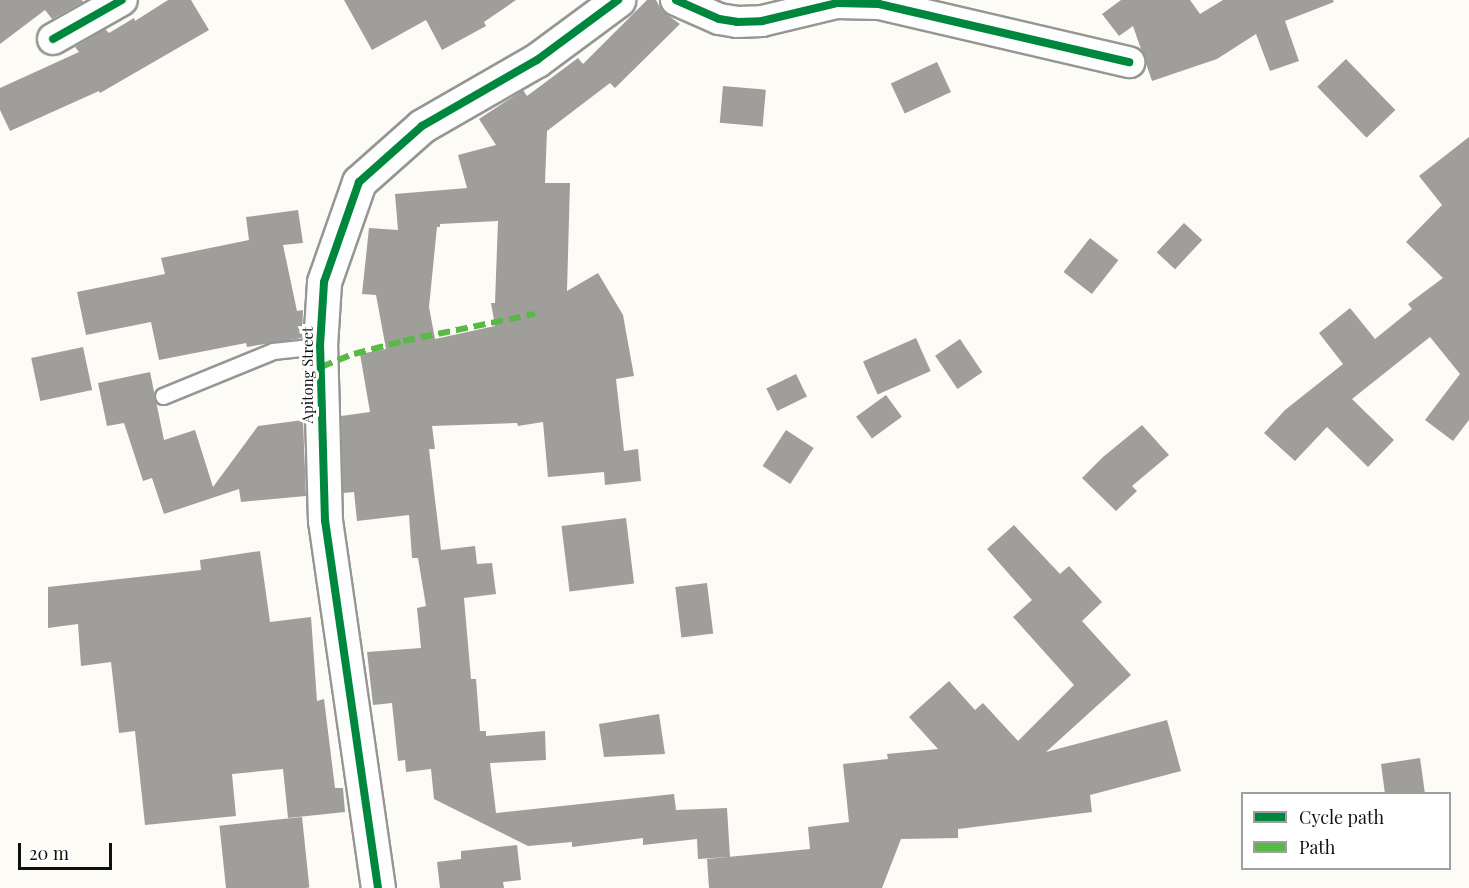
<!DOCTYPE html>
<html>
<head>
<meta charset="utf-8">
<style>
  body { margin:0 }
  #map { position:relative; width:1469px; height:888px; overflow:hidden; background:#fcfbf6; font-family:"Playfair Display",serif }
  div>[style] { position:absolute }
  .building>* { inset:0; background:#a09e9b; transform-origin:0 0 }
  .roads { filter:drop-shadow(2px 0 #969694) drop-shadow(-2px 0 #969694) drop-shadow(0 2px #969694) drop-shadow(0 -2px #969694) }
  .service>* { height:15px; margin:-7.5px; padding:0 7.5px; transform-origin:7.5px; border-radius:7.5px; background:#fffefe }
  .minor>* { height:30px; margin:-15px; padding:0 15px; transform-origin:15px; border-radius:15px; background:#fffefe }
  .tertiary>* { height:33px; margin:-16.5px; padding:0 16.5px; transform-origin:16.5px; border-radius:16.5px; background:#fffefe }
  .quiet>* { height:6px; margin-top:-3px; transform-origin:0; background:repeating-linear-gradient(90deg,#58b947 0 12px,transparent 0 18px) }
  .cycleway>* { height:8px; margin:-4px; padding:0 4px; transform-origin:4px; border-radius:4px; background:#00873e }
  span { translate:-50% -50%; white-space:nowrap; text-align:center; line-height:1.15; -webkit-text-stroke:6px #fff; paint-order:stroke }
  .street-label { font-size:15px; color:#101010 }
  .legend { position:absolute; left:1241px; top:792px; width:210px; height:78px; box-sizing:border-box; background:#fff; border:2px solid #9f9f9f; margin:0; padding:8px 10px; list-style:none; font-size:18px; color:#101010 }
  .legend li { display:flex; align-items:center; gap:12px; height:30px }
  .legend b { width:30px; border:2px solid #9f9f9f }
  .scale { position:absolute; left:18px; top:843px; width:94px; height:27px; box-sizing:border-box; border:3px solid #101010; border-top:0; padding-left:8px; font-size:18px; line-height:21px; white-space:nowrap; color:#101010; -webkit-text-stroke:4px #fff; paint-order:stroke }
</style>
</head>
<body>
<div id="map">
  <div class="building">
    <i style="clip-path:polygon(0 0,82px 0,83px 2px,52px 19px,45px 10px,0 44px)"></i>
    <i style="clip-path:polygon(168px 0,191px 0,209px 30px,100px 93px,99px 91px,10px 131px,0 110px,0 88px,79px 52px,75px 47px,105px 29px,109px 33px,134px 18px,135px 21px)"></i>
    <i style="clip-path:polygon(344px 0,516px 0,484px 22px,486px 26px,442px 50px,426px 20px,372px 50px)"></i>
    <i style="clip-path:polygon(evenodd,647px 0,656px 0,662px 11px,680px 24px,615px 88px,610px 83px,547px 131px,545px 183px,570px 183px,567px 291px,598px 273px,623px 315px,634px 376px,616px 379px,624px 451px,638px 449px,641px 481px,605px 485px,604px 472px,548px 477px,543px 422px,518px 426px,517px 423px,432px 426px,435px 449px,429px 449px,441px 550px,475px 546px,477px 564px,492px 563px,496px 594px,464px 598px,471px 679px,476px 679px,480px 731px,486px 731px,486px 736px,545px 731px,546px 760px,490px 763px,496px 813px,674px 794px,676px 810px,727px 808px,730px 857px,698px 859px,697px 839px,643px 845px,643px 838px,572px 847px,572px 842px,528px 846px,434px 799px,431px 769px,406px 772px,405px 760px,398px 761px,392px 703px,373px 705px,367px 652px,421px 648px,417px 608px,426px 606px,418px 558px,412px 558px,409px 515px,357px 521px,354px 492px,343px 493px,341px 416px,370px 412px,360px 354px,386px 349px,376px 295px,362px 294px,369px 228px,398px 230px,395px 194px,467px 188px,458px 155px,496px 145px,479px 119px,523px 90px,527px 96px,578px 58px,583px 64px,647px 0,498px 221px,495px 303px,491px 303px,495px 326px,435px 339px,429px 307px,437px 227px,440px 227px,440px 224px,498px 221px)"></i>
    <i style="clip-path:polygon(1121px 0,1190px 0,1200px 14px,1223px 0,1333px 0,1334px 2px,1285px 21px,1299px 61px,1270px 71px,1256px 34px,1217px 59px,1152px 81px,1133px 26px,1119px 36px,1102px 14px)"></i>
    <i style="left:1346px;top:59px;width:71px;height:40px;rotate:46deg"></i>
    <i style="left:937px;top:62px;width:33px;height:51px;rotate:65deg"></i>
    <i style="left:723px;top:86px;width:43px;height:37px;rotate:5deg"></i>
    <i style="clip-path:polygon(1469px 137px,1469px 420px,1453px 441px,1425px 420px,1460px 374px,1430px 337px,1352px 399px,1394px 440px,1368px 467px,1327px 427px,1295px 461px,1264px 433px,1285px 410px,1343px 364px,1319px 333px,1350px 308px,1375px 339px,1412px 309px,1408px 304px,1443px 278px,1406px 242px,1442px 205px,1419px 176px)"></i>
    <i style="clip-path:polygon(298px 210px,303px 243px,283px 245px,297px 311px,303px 310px,302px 338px,247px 347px,246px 343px,159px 360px,151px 322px,86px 335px,77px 292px,165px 274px,161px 258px,249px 240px,246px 217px)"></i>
    <i style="left:1184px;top:223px;width:25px;height:40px;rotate:43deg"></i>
    <i style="left:1090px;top:238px;width:36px;height:43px;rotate:38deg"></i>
    <i style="left:916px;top:338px;width:36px;height:58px;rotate:66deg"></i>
    <i style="left:960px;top:339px;width:40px;height:30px;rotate:56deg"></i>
    <i style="left:83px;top:347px;width:44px;height:53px;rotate:78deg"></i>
    <i style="clip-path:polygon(150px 372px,164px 440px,195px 430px,213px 487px,258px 426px,303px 420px,306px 496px,241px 502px,239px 489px,164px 514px,152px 478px,143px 481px,124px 423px,107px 426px,98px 383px)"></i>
    <i style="left:796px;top:374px;width:25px;height:33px;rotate:64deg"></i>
    <i style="left:886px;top:395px;width:27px;height:37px;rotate:54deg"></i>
    <i style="clip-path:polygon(1142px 425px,1169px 455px,1132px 486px,1137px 491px,1116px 511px,1082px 478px,1103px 457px)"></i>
    <i style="left:786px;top:430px;width:33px;height:43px;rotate:33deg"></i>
    <i style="left:626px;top:518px;width:66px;height:65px;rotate:83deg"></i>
    <i style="clip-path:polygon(1014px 525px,1060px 574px,1069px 566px,1102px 602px,1082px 621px,1131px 675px,1046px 752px,1167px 720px,1181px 771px,1090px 795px,1092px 812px,958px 829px,958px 838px,901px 839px,882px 888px,709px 888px,707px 859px,810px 849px,808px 827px,849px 822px,843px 764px,888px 759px,887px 754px,938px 749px,909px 717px,949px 681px,975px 710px,983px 703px,1018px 741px,1074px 685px,1013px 617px,1032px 600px,987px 549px)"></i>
    <i style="clip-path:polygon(260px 551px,270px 622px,311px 617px,317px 701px,324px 699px,335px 788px,343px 788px,345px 812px,288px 818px,283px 769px,232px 774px,236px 816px,145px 825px,135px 731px,119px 733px,111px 662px,81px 666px,78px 624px,48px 628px,48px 587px,201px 570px,200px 560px)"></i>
    <i style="left:707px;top:583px;width:51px;height:32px;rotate:83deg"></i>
    <i style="clip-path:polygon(659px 714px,665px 754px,604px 757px,599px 724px)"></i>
    <i style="clip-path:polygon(1420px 758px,1425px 794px,1385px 794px,1381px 764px)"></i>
    <i style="left:302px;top:817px;width:71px;height:83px;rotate:84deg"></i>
    <i style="clip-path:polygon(517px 845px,521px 880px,503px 882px,504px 888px,440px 888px,437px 862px,461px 859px,461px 851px)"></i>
  </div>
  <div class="roads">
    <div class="service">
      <i style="left:163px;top:396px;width:119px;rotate:-22.2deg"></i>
      <i style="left:273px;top:351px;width:47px;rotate:-6.1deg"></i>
    </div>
    <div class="minor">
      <i style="left:676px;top:0;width:47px;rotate:23.8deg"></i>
      <i style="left:719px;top:19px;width:18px;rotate:9deg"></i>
      <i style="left:737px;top:22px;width:25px;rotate:-2deg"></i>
      <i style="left:762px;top:21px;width:77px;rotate:-13.5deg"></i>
      <i style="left:837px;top:3px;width:42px;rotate:1.4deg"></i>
      <i style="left:879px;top:4px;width:257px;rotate:13.1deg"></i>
      <i style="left:53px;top:39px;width:79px;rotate:-29.5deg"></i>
    </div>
    <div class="tertiary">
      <i style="left:378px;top:888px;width:371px;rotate:-98.2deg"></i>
      <i style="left:325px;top:521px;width:175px;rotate:-91.6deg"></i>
      <i style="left:320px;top:346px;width:64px;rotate:-86.4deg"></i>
      <i style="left:324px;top:282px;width:106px;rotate:-70.7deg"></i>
      <i style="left:359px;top:182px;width:84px;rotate:-41.6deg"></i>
      <i style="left:422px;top:126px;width:133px;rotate:-29.9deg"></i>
      <i style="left:537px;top:60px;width:101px;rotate:-36.5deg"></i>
    </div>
  </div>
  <div class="quiet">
    <i style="left:321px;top:367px;width:35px;rotate:-22deg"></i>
    <i style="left:354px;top:354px;width:51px;rotate:-14.9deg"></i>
    <i style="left:403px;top:341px;width:135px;rotate:-11.6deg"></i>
  </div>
  <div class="cycleway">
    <i style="left:676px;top:0;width:47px;rotate:23.8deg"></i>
    <i style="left:719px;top:19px;width:18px;rotate:9deg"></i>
    <i style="left:737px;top:22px;width:25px;rotate:-2deg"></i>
    <i style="left:762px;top:21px;width:77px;rotate:-13.5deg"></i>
    <i style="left:837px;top:3px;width:42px;rotate:1.4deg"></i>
    <i style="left:879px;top:4px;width:257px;rotate:13.1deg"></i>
    <i style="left:53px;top:39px;width:79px;rotate:-29.5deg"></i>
    <i style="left:378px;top:888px;width:371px;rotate:-98.2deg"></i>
    <i style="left:325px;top:521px;width:175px;rotate:-91.6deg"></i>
    <i style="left:320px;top:346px;width:64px;rotate:-86.4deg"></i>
    <i style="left:324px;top:282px;width:106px;rotate:-70.7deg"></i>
    <i style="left:359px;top:182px;width:84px;rotate:-41.6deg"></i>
    <i style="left:422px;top:126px;width:133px;rotate:-29.9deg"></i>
    <i style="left:537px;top:60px;width:101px;rotate:-36.5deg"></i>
  </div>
  <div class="street-label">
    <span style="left:308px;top:375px;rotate:-90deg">Apitong Street</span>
  </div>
  <ul class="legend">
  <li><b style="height:8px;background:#00873e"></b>Cycle path</li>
  <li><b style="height:8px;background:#58b947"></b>Path</li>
  </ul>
  <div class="scale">20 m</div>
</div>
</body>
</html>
